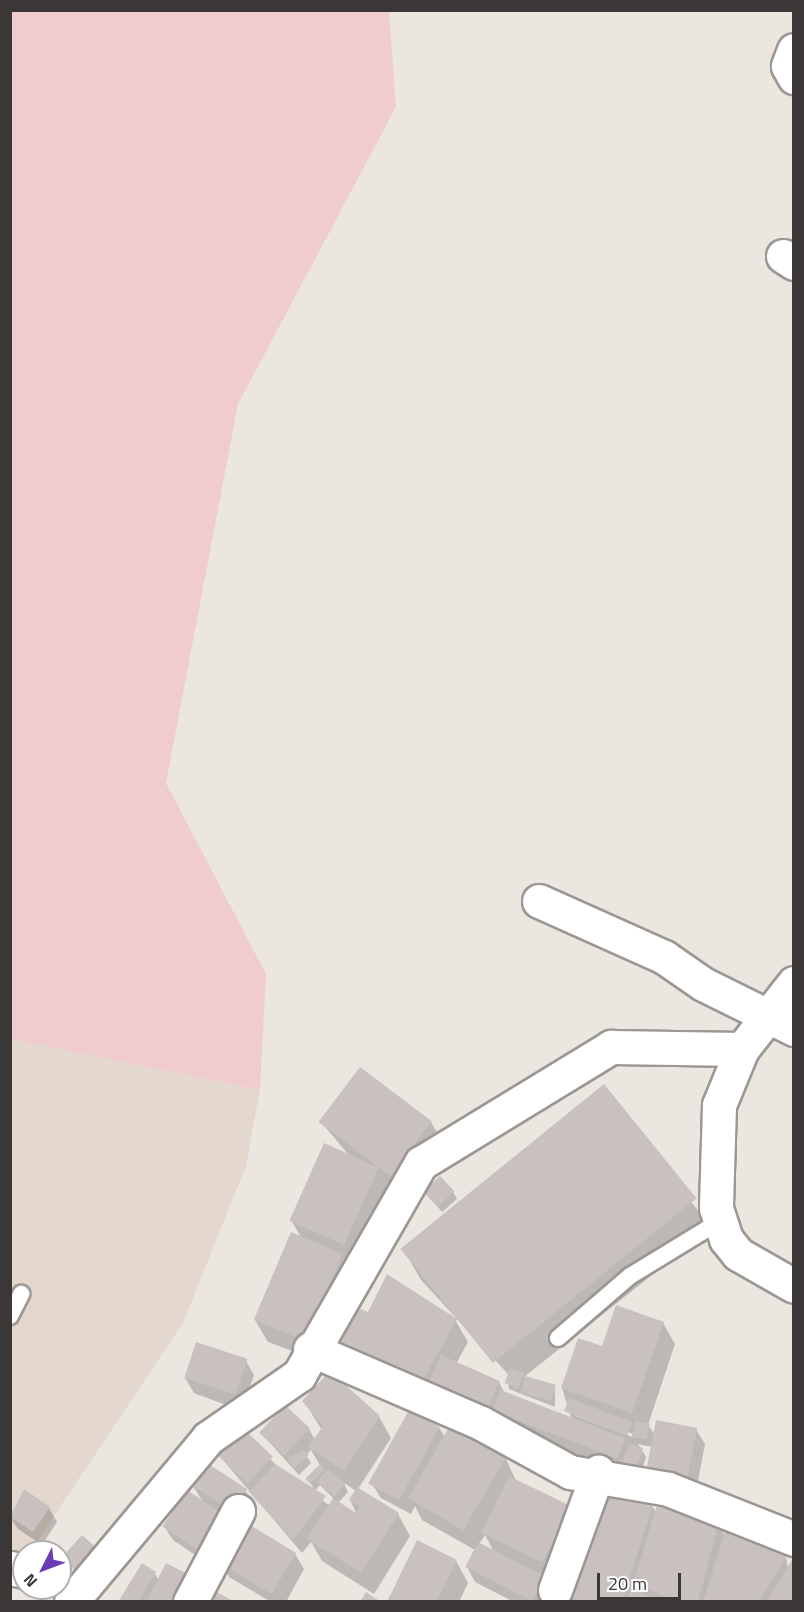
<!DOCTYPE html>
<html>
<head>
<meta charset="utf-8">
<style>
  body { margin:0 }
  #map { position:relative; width:804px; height:1612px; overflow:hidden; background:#ece6e1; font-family:"Titillium Web",sans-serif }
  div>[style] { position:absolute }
  .built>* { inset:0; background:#e3d7ce }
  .green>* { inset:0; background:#f0cccf }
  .shadow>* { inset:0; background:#0003 }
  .building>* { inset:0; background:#c8c1bf; transform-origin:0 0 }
  .roads { filter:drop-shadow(2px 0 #9c9793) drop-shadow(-2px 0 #9c9793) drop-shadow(0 2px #9c9793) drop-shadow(0 -2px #9c9793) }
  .service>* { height:16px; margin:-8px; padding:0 8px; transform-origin:8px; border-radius:8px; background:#fff }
  .minor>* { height:33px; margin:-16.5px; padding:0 16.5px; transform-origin:16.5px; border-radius:16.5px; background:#fff }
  span { translate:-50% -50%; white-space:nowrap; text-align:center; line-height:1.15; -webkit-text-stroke:4.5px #fff; paint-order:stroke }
  .frame { position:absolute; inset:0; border:12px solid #3a3736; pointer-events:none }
  .north { position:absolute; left:12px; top:1540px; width:60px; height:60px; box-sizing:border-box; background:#fff; border:2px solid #b0afaf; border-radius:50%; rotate:228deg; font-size:16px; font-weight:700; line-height:24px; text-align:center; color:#3a3736 }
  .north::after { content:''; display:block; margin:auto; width:21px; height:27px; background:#6a3db5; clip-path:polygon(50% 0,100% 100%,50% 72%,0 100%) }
  .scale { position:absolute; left:597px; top:1573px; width:84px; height:27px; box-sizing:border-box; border:3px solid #3a3736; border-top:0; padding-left:8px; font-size:18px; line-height:21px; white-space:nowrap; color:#3a3736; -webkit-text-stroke:4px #fff; paint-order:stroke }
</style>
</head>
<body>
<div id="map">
  <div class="built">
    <i style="clip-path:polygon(11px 1039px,260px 1090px,246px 1166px,183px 1323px,30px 1552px,24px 1552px,11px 1582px)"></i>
  </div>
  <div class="green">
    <i style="clip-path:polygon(10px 11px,389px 11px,396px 107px,238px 404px,166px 783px,266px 974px,260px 1090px,11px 1039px)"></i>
  </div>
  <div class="shadow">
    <i style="clip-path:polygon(604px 1086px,711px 1228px,524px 1377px,555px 1386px,555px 1407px,509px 1389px,508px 1374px,421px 1280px,405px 1252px)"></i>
    <i style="clip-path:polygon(evenodd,321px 1122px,431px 1122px,443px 1143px,404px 1196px,386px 1183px,390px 1191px,357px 1265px,343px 1259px,353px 1276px,327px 1339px,369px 1313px,455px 1320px,468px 1342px,456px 1364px,499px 1382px,505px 1394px,572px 1420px,562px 1388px,603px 1348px,663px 1323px,675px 1344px,648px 1425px,655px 1435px,696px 1430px,705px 1444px,696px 1491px,657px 1483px,652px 1447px,638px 1444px,646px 1457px,640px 1476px,626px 1473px,268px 1342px,255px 1320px,302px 1239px,291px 1220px,348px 1154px,321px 1122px,576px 1413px,636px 1435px,635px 1438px,576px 1416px,576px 1413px)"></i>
    <i style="clip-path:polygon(425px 1191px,453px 1192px,457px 1199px,442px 1212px)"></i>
    <i style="clip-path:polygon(246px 1361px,254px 1375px,242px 1411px,194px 1393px,185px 1378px)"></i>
    <i style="clip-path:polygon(evenodd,304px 1401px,379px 1417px,391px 1438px,358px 1489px,398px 1514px,410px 1536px,374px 1594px,322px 1561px,311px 1542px,302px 1553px,218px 1454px,242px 1429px,277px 1466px,330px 1506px,334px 1499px,320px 1485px,315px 1491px,308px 1479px,320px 1465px,311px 1450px,306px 1455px,311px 1463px,299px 1475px,261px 1433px,309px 1429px,315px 1440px,322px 1430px,304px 1401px,343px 1482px,356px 1491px,350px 1500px,357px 1515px,338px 1503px,348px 1492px,343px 1482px)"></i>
    <i style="clip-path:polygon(evenodd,439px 1428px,445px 1437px,505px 1457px,516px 1481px,569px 1507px,547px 1602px,514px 1602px,475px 1582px,467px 1567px,475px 1550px,422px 1520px,415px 1506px,411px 1514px,381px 1498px,372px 1484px,439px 1428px,485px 1535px,494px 1552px,479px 1544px,485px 1535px)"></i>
    <i style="clip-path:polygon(193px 1486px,245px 1490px,254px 1505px,243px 1523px,295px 1554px,304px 1569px,286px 1602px,271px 1602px,229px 1577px,221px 1564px,217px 1570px,173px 1540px,164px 1526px,203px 1502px)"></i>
    <i style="clip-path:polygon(24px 1491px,49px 1508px,57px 1522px,42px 1545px,18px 1529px,10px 1517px)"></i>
    <i style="clip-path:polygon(652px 1506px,656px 1512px,718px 1523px,725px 1536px,786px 1557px,794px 1602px,568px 1602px)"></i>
    <i style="clip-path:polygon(63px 1558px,103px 1559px,84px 1580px)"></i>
    <i style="clip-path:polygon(456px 1561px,468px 1583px,459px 1602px,388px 1602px)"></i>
    <i style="clip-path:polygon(154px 1573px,159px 1580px,201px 1602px,120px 1602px)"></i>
  </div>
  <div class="building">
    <i style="left:360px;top:1067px;width:90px;height:69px;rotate:37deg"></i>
    <i style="left:604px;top:1084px;width:147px;height:262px;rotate:51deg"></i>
    <i style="left:324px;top:1143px;width:60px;height:85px;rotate:24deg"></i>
    <i style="left:440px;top:1176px;width:21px;height:23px;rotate:47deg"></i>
    <i style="left:291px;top:1232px;width:56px;height:95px;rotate:23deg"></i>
    <i style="clip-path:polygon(387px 1274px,457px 1319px,420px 1385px,323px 1349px,346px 1303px,368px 1312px)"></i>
    <i style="clip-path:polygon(616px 1305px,664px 1322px,632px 1413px,561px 1388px,578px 1338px,602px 1346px)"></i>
    <i style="left:196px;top:1342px;width:54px;height:38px;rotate:18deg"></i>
    <i style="left:441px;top:1355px;width:64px;height:36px;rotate:24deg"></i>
    <i style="left:510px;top:1368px;width:15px;height:16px;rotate:20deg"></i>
    <i style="clip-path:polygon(330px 1371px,380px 1416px,344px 1471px,308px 1447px,323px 1426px,302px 1401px)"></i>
    <i style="left:525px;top:1376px;width:32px;height:17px;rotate:16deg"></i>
    <i style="left:500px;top:1390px;width:134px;height:22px;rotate:21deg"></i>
    <i style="left:569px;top:1398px;width:68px;height:14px;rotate:21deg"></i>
    <i style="left:285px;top:1405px;width:34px;height:38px;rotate:43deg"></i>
    <i style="left:409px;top:1410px;width:35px;height:84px;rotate:29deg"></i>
    <i style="left:656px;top:1420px;width:42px;height:50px;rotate:11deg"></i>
    <i style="left:635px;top:1421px;width:15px;height:16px;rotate:11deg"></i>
    <i style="left:451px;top:1424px;width:64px;height:86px;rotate:30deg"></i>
    <i style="left:242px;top:1427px;width:43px;height:37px;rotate:44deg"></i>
    <i style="left:629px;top:1443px;width:15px;height:23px;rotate:20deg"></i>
    <i style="clip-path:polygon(303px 1450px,309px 1455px,294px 1469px,287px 1458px)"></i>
    <i style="left:207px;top:1463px;width:48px;height:27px;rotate:33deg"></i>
    <i style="clip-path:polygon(275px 1464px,326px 1496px,293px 1540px,249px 1492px)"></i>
    <i style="left:320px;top:1464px;width:7px;height:21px;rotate:45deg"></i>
    <i style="left:328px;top:1469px;width:23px;height:17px;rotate:40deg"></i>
    <i style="left:509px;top:1476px;width:68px;height:63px;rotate:26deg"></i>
    <i style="clip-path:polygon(357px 1487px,399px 1513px,361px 1573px,307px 1539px,333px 1498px,356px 1513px,360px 1507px,349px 1500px)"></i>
    <i style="clip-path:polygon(603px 1487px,653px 1504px,622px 1602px,566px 1602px)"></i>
    <i style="clip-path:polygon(24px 1489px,50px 1507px,33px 1532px,10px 1517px)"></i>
    <i style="left:187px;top:1490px;width:55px;height:44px;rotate:34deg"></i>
    <i style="clip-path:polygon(658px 1502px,719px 1522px,698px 1602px,680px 1602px,633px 1584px)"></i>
    <i style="left:243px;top:1521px;width:62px;height:48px;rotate:31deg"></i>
    <i style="clip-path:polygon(726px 1528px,787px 1556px,759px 1602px,703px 1602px)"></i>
    <i style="left:82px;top:1535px;width:24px;height:31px;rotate:42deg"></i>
    <i style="clip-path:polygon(417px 1540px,457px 1560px,436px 1602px,387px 1602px)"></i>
    <i style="left:478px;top:1542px;width:75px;height:28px;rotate:27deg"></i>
    <i style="clip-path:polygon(794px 1557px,794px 1602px,766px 1602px)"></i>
    <i style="clip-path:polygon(142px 1563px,156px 1572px,138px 1602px,118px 1602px)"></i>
    <i style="clip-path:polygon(166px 1563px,197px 1579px,186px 1602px,146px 1602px)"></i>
    <i style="clip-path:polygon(631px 1589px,662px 1601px,662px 1602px,627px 1602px)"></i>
    <i style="clip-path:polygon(215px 1591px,235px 1602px,209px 1602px)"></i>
    <i style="clip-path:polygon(366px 1592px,381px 1602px,360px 1602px)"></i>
  </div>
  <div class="roads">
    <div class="service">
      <i style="left:10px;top:1316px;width:25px;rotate:-63deg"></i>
      <i style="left:558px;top:1338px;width:95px;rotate:-40.7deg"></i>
      <i style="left:630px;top:1276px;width:105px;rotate:-31.4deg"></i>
    </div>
    <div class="minor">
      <i style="left:794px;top:50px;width:17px;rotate:111deg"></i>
      <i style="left:788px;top:66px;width:13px;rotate:61deg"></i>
      <i style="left:783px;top:256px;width:13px;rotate:32deg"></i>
      <i style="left:539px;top:901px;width:137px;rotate:24.1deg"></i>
      <i style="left:664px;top:957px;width:47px;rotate:34.7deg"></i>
      <i style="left:703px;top:984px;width:102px;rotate:26.3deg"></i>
      <i style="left:794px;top:983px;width:84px;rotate:128.2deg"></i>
      <i style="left:742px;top:1049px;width:61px;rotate:112.3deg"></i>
      <i style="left:719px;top:1105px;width:103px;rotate:91.7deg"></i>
      <i style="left:716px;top:1208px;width:33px;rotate:72deg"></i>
      <i style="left:726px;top:1239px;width:19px;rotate:51deg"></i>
      <i style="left:738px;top:1254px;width:64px;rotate:29.7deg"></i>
      <i style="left:310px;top:1349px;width:186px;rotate:23.4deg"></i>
      <i style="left:481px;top:1423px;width:102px;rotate:28.8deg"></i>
      <i style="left:570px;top:1472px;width:99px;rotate:9.8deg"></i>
      <i style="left:668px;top:1489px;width:136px;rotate:21.6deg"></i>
      <i style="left:10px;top:1568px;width:14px;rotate:12deg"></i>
      <i style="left:555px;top:1590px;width:126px;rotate:-70deg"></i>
      <i style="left:71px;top:1602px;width:214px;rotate:-50.1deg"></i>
      <i style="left:208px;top:1438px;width:111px;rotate:-34.7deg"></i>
      <i style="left:299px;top:1375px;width:245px;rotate:-60.1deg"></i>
      <i style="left:421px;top:1163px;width:223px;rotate:-31.4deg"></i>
      <i style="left:611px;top:1047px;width:131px;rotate:0.9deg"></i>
      <i style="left:190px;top:1602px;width:103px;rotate:-62.2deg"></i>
    </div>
  </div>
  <div class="frame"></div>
  <div class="north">N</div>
  <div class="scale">20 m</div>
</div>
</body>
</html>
